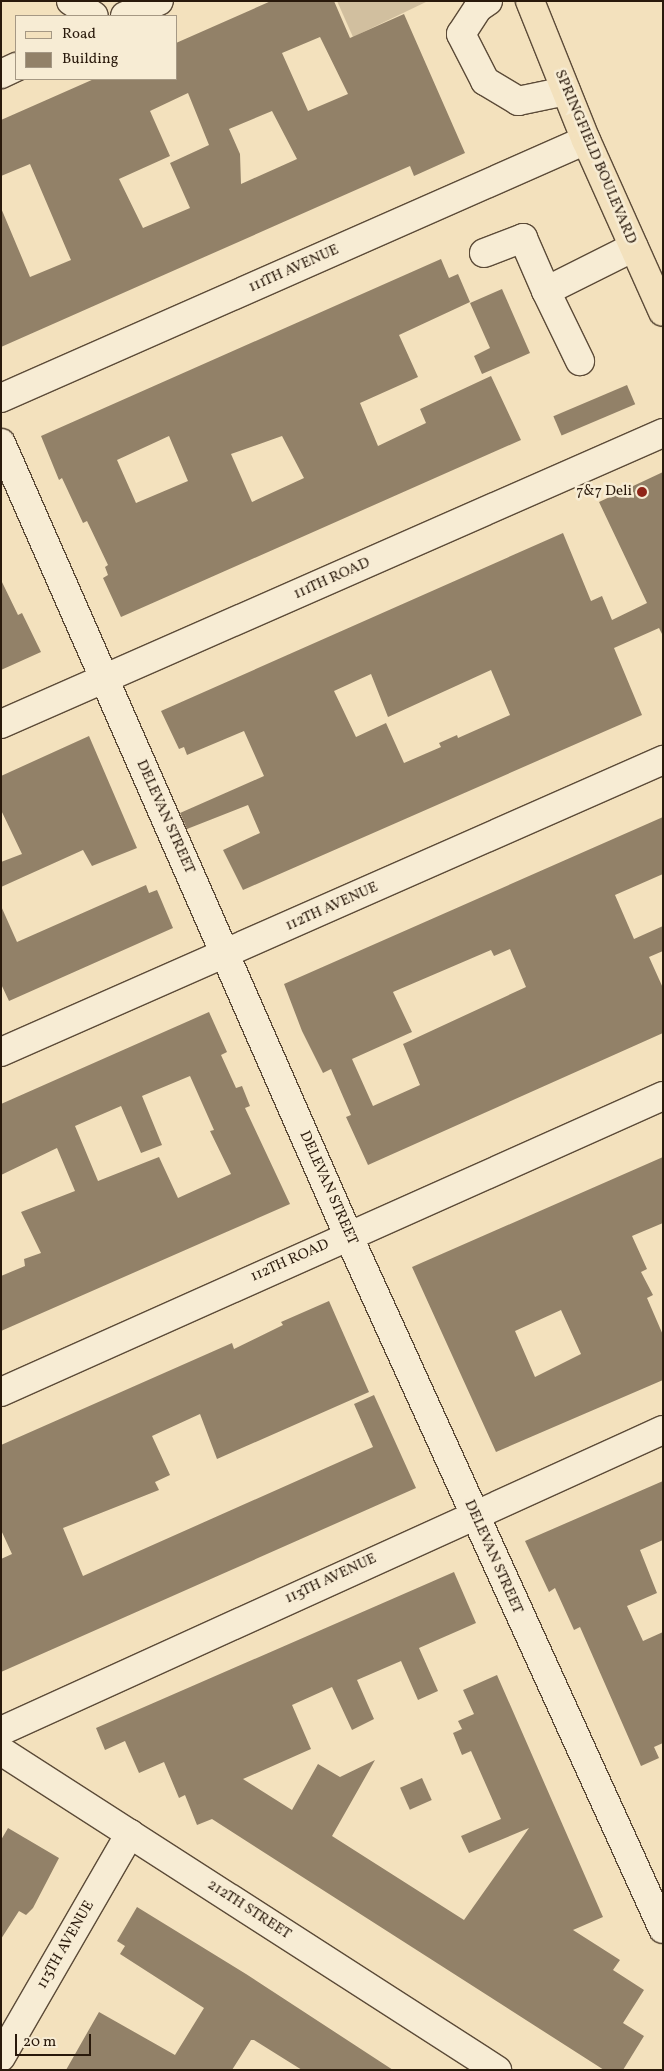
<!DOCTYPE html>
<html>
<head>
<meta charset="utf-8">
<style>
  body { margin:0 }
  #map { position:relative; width:664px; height:2071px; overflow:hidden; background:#f3e1bd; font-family:Vollkorn,serif }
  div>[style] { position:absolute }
  .green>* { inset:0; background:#d1bf9f }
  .building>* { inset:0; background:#928168; transform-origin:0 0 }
  .roads { filter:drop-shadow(1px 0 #5c4b38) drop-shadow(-1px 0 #5c4b38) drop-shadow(0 1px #5c4b38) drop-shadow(0 -1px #5c4b38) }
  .minor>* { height:28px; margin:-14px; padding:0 14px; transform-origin:14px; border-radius:14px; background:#f7ecd4 }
  .major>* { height:28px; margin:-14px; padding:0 14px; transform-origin:14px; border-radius:14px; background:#f3e1bd }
  .dots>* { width:14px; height:14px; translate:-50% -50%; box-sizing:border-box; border:2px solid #f7ecd4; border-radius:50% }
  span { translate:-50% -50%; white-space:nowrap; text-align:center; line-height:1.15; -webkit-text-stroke:5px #f7ecd4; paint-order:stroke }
  .street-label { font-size:15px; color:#29190b }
  .poi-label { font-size:15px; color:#29190b }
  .right { translate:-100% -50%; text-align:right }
  .frame { position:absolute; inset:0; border:2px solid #29190b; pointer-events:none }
  .legend { position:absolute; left:15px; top:15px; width:162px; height:65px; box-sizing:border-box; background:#f7ecd4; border:1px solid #a59884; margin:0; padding:6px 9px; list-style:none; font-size:15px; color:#29190b }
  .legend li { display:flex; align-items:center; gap:10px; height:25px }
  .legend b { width:25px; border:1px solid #a59884 }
  .scale { position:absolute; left:15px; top:2034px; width:76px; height:22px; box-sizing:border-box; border:2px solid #29190b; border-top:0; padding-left:6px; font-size:15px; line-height:18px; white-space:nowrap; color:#29190b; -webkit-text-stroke:4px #f7ecd4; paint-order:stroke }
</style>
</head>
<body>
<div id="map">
  <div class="green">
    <i style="clip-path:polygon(337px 1px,428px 1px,353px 37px)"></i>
  </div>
  <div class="building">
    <i style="clip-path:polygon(evenodd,271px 1px,334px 1px,350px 38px,404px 14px,465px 153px,414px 176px,410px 166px,1px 347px,1px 208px,30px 277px,71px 260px,30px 164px,1px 176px,1px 120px,94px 79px,176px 79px,176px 43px,271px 1px,320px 37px,348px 94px,308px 111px,282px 53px,320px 37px,271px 1px,188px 93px,209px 145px,170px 163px,190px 208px,143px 228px,119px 179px,170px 156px,150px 111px,188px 93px,271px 1px,272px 111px,297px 159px,241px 184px,240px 154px,229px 129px,272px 111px)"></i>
    <i style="clip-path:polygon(evenodd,441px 259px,449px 278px,458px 274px,470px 302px,399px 335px,418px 377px,360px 403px,378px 446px,426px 423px,420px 409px,491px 376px,521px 440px,121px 617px,103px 578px,108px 575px,105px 567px,108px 565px,87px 521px,83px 523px,62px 478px,59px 480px,41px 436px,441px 259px,169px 436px,188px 481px,136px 503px,117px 460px,169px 436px,441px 259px,282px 436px,304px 478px,252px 502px,231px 454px,282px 436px)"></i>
    <i style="clip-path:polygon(502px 289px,530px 353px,482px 374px,474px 356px,490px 348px,470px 303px)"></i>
    <i style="left:627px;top:385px;width:21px;height:80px;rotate:67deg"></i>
    <i style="clip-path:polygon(evenodd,663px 472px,663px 636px,659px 628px,614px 648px,642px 715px,243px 890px,223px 850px,260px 833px,248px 805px,187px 829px,180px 813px,264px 776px,244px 731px,187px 755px,184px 747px,179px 749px,161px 711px,563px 533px,591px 601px,602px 596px,612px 620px,647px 603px,599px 502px,663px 472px,491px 670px,510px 715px,458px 738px,457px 735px,439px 743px,441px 747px,404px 763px,386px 723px,356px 737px,334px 691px,371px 674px,388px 717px,491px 670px)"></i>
    <i style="clip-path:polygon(1px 580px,18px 615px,22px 613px,41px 652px,1px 670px)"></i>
    <i style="clip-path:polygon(89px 736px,137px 848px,92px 866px,83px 850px,1px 887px,1px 862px,22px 854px,1px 810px,1px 776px)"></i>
    <i style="clip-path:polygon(evenodd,663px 817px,663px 874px,615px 895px,634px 939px,663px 926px,663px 951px,649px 957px,663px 988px,663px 1033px,368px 1165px,346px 1117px,351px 1115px,331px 1069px,323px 1073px,302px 1031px,284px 984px,663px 817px,510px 949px,526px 987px,403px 1044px,420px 1085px,373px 1106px,352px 1059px,412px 1032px,393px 992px,491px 950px,494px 956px,510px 949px)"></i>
    <i style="clip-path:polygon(146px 885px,149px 893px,157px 890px,173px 928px,9px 1001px,1px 984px,1px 906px,17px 942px)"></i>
    <i style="clip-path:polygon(evenodd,209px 1012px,227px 1052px,221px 1055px,236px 1088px,242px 1086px,250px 1106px,245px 1108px,290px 1204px,1px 1331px,1px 1276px,25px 1266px,24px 1259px,41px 1253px,21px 1212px,75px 1191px,57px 1148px,1px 1175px,1px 1104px,209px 1012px,190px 1076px,214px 1130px,210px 1131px,231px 1174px,178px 1198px,159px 1157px,98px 1181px,75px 1126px,121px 1106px,141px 1153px,162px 1145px,142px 1096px,190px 1076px)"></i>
    <i style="clip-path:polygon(evenodd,663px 1157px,663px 1223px,632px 1236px,647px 1269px,641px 1272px,653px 1295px,647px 1298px,663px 1335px,663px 1380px,496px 1452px,412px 1267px,663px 1157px,561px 1310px,581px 1354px,535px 1377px,515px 1331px,561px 1310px)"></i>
    <i style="clip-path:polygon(329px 1301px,369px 1392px,217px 1459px,200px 1414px,152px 1436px,170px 1475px,155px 1482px,159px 1490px,63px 1528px,83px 1576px,373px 1447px,354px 1404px,374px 1395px,416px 1488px,1px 1672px,1px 1559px,12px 1554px,1px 1530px,1px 1445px,232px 1343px,234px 1349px,283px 1325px,281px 1322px)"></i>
    <i style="clip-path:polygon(663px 1481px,663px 1540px,640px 1550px,657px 1593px,627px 1606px,643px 1641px,663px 1632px,663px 1743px,654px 1747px,659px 1758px,641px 1766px,580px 1627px,574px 1630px,555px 1588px,549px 1592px,525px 1541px)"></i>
    <i style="clip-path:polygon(454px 1572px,476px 1623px,419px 1648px,438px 1691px,418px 1700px,401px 1661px,357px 1680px,374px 1719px,352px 1730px,332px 1687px,292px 1705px,311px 1749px,243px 1779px,292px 1810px,318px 1764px,340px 1777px,375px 1760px,332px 1836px,464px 1920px,529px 1828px,469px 1853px,461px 1836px,501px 1819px,471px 1751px,462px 1755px,453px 1733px,462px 1729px,458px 1721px,474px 1714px,463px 1690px,497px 1675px,603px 1917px,573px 1930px,620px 1960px,613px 1970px,644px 1990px,623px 2023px,644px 2036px,623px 2070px,604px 2070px,212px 1819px,197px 1825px,185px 1795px,179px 1798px,164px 1762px,139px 1773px,125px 1741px,105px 1750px,96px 1728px)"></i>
    <i style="left:422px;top:1778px;width:24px;height:24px;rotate:66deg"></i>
    <i style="clip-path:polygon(8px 1828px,59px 1858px,33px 1908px,26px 1915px,19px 1911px,1px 1939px,1px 1840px)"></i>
    <i style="clip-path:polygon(137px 1907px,246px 1974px,393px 2070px,302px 2070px,254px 2040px,251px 2040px,232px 2070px,66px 2070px,99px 2012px,175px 2055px,204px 2008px,120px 1954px,125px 1946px,117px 1941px)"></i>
  </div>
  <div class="roads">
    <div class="minor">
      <i style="left:71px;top:1px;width:27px;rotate:33deg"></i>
      <i style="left:488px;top:1px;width:12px;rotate:145deg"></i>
      <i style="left:478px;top:8px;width:31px;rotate:123deg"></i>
      <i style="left:461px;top:34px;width:53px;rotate:62.9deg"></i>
      <i style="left:485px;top:81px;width:39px;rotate:31deg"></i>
      <i style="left:518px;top:101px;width:49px;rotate:-11.8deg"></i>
      <i style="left:125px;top:16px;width:37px;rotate:-24deg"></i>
      <i style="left:1px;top:74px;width:17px;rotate:-25deg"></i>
      <i style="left:484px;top:253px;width:42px;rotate:-21deg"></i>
      <i style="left:523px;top:238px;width:58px;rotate:66.5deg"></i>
      <i style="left:546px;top:291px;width:98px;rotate:-26.6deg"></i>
      <i style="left:546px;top:291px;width:78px;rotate:64.1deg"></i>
      <i style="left:1px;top:398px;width:639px;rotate:-23.8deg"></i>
      <i style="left:1px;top:443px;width:865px;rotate:66.34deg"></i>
      <i style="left:348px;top:1235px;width:762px;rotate:65.59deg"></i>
      <i style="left:1px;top:724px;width:723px;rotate:-23.73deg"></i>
      <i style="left:1px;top:1052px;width:724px;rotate:-23.8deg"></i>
      <i style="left:1px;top:1392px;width:725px;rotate:-24.09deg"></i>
      <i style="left:1px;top:1731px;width:727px;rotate:-24.45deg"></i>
      <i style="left:1px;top:1751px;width:590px;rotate:32.75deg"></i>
      <i style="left:1px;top:2057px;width:258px;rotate:-60deg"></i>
    </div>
    <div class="major">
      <i style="left:530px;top:1px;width:150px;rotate:68.1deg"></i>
      <i style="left:586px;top:140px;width:188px;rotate:65.9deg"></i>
    </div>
  </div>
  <div class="dots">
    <i style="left:642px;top:492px;background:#8f2418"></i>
  </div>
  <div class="street-label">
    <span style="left:595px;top:157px;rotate:67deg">SPRINGFIELD BOULEVARD</span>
    <span style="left:294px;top:269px;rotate:-24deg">111TH AVENUE</span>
    <span style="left:332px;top:579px;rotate:-24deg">111TH ROAD</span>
    <span style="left:165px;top:817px;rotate:66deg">DELEVAN STREET</span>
    <span style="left:332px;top:907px;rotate:-24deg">112TH AVENUE</span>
    <span style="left:328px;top:1188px;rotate:66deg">DELEVAN STREET</span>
    <span style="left:290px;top:1261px;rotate:-24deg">112TH ROAD</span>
    <span style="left:493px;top:1557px;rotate:66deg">DELEVAN STREET</span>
    <span style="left:331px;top:1579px;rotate:-25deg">113TH AVENUE</span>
    <span style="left:249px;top:1910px;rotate:33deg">212TH STREET</span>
    <span style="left:66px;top:1945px;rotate:-60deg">113TH AVENUE</span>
  </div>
  <div class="poi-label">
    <span class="right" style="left:632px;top:492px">7&amp;7 Deli</span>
  </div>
  <div class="frame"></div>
  <ul class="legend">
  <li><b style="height:6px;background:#f3e1bd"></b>Road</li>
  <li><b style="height:14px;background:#928168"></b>Building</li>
  </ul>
  <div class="scale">20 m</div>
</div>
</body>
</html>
